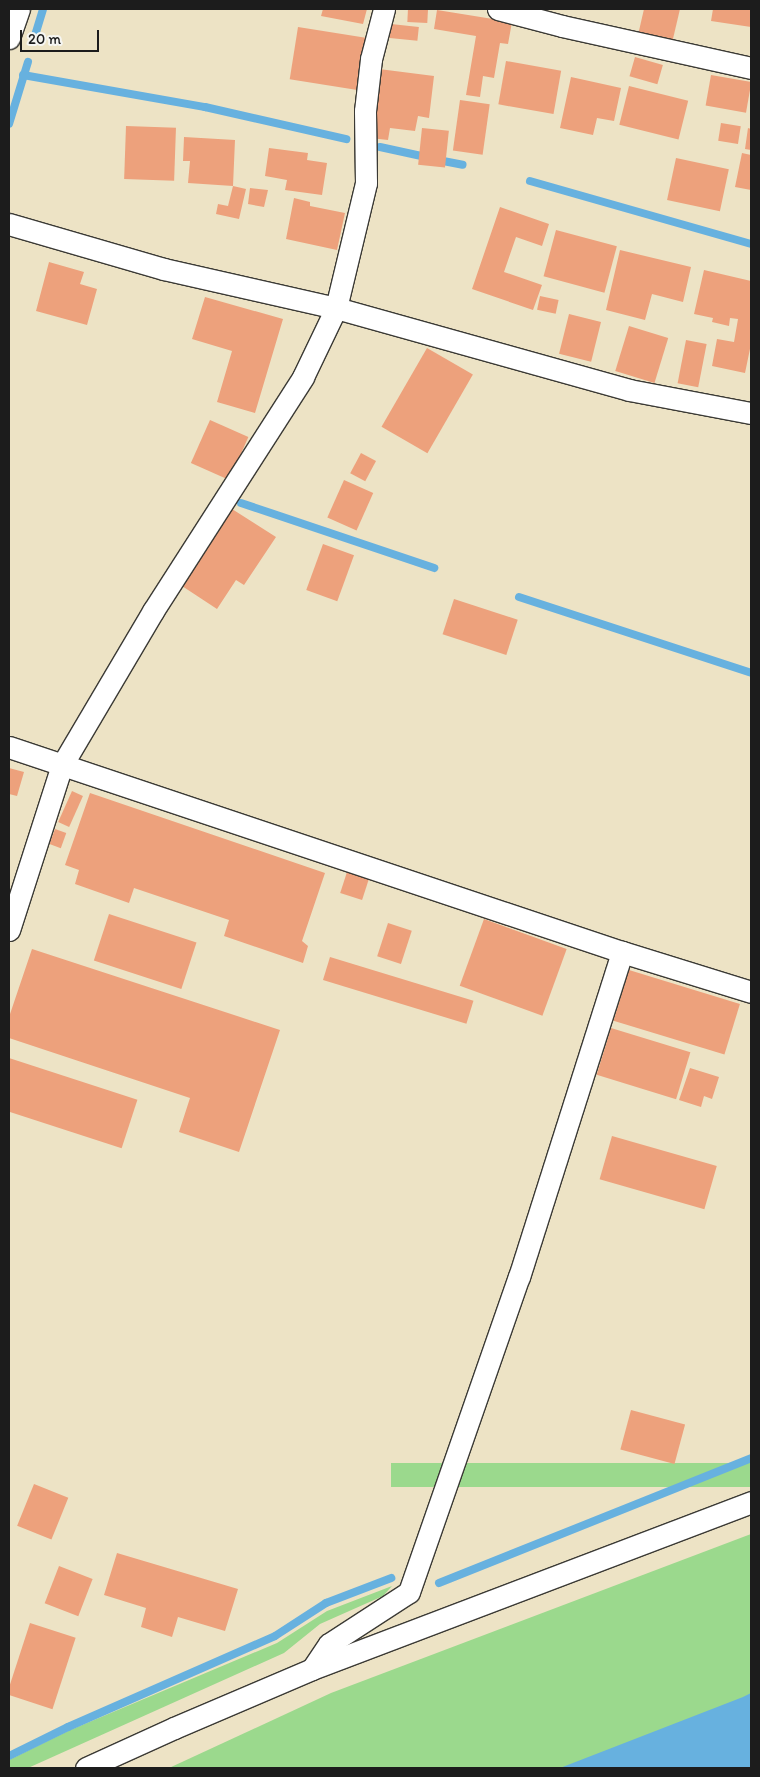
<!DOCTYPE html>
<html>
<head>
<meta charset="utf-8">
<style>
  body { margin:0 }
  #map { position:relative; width:760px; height:1777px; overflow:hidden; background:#ede3c5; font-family:Itim,sans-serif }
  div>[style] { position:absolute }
  .green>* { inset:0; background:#9bd98d; transform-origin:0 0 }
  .water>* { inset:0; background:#67b1df }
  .stream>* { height:8px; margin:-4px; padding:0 4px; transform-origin:4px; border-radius:4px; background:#67b1df }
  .building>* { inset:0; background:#eda17c; transform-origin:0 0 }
  .roads { filter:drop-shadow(1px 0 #3b3a35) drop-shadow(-1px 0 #3b3a35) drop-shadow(0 1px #3b3a35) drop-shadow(0 -1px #3b3a35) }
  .street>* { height:21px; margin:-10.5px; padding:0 10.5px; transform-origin:10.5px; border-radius:10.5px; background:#fff }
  span { translate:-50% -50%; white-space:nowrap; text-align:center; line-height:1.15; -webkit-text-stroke:5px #f6f6f2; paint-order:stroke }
  .frame { position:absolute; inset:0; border:10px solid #1c1c1c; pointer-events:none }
  .scale { position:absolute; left:20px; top:30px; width:79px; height:22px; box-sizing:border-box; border:2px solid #1c1c1c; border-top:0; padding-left:6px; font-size:15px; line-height:18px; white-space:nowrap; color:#1c1c1c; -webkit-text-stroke:4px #f6f6f2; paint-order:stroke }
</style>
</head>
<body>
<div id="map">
  <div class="green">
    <i style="left:751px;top:1463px;width:24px;height:360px;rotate:90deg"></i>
    <i style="clip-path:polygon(751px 1534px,751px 1733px,651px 1768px,169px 1768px,331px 1693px)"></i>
    <i style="clip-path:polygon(392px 1586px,383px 1596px,320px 1624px,284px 1653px,28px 1768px,9px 1768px,9px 1760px,68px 1731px,277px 1643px,327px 1611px)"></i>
  </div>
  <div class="water">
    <i style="clip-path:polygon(751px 1693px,751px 1768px,560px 1768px,743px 1697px)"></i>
  </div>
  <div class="stream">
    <i style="left:33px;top:42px;width:34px;rotate:-73deg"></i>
    <i style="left:23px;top:75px;width:185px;rotate:10deg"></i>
    <i style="left:205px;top:107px;width:145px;rotate:12.8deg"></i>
    <i style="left:9px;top:124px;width:65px;rotate:-73deg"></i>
    <i style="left:380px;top:147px;width:47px;rotate:12.3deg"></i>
    <i style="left:438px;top:160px;width:25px;rotate:11deg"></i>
    <i style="left:530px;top:181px;width:230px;rotate:15.9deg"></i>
    <i style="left:241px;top:503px;width:204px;rotate:18.6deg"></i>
    <i style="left:519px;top:597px;width:244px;rotate:18.1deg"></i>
    <i style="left:439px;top:1583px;width:336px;rotate:-21.8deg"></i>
    <i style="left:9px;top:1756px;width:66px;rotate:-26.2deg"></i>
    <i style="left:68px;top:1727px;width:226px;rotate:-23.7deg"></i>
    <i style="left:275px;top:1636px;width:61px;rotate:-32.9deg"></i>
    <i style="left:326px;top:1603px;width:70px;rotate:-21deg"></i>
  </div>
  <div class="building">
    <i style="clip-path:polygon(323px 9px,367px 9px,363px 24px,321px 16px)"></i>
    <i style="left:408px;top:9px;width:20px;height:13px;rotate:3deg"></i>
    <i style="clip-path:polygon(644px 9px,680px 9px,672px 43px,638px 35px)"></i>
    <i style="clip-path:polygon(713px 9px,751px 9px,751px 27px,711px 21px)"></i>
    <i style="clip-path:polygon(437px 10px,512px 22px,508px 44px,500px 43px,494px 78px,483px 76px,480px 97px,466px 95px,476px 36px,434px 29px)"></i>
    <i style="left:391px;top:24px;width:28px;height:14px;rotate:6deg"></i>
    <i style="left:298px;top:27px;width:70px;height:53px;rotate:9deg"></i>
    <i style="left:635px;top:57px;width:29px;height:20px;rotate:16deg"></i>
    <i style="left:506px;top:61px;width:56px;height:44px;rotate:10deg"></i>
    <i style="clip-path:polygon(379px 69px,434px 76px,429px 118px,418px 116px,415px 131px,390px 128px,388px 140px,370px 138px)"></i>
    <i style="left:711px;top:75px;width:41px;height:31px;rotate:10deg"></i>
    <i style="clip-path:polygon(571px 77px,621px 88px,614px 121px,597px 118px,593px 135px,560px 128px)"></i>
    <i style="left:629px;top:86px;width:61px;height:40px;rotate:14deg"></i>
    <i style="left:460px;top:100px;width:30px;height:51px;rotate:8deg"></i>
    <i style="left:721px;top:123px;width:20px;height:18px;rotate:9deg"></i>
    <i style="left:126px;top:126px;width:50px;height:53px;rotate:2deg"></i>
    <i style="left:422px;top:128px;width:27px;height:37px;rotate:6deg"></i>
    <i style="clip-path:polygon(748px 128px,751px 129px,751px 150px,745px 149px)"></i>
    <i style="clip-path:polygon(184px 137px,235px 140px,233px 186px,188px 183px,190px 161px,183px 161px)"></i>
    <i style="clip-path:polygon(269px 148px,308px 153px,307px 160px,327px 163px,322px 195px,285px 190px,287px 180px,265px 176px)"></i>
    <i style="clip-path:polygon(742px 153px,751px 155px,751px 190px,735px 187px)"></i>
    <i style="left:676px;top:158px;width:54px;height:43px;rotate:12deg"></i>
    <i style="clip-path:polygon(233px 186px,246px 189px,239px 219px,216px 214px,218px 204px,228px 206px)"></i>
    <i style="clip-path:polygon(250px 188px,268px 190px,264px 207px,248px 204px)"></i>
    <i style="clip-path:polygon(294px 198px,310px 202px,310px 206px,345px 213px,337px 250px,286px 239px)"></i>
    <i style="clip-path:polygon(500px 207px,549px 224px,542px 246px,516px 237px,504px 272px,542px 285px,533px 310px,472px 289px)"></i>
    <i style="left:556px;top:230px;width:63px;height:48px;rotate:15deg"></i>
    <i style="clip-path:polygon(620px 250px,691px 267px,683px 302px,652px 294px,645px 320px,606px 310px)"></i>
    <i style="clip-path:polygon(49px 262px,84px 272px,80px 284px,97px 289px,87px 325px,36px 311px)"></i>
    <i style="clip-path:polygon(704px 270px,751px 281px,751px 344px,745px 373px,712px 366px,717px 339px,734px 342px,738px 319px,730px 318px,729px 326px,712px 322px,713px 318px,694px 314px)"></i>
    <i style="left:540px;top:296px;width:19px;height:14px;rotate:12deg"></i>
    <i style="clip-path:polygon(205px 297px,283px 319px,255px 413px,217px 402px,232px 351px,192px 339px)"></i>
    <i style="left:569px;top:314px;width:33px;height:41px;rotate:14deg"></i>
    <i style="left:629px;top:326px;width:41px;height:47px;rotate:17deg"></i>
    <i style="left:686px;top:340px;width:21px;height:44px;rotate:11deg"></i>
    <i style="left:427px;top:348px;width:53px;height:91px;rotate:30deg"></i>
    <i style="left:210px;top:420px;width:42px;height:47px;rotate:24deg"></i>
    <i style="left:361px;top:453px;width:17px;height:23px;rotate:28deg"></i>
    <i style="left:344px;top:480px;width:32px;height:41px;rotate:24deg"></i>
    <i style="clip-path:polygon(232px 509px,276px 537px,244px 585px,236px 580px,217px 609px,182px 586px)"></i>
    <i style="left:323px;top:544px;width:33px;height:49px;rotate:20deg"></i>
    <i style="left:454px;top:599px;width:67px;height:37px;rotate:18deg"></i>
    <i style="clip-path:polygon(9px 768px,24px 772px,17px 796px,9px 794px)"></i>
    <i style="left:72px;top:791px;width:12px;height:34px;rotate:24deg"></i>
    <i style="clip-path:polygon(90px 793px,325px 873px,302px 941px,308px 946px,303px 963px,224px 936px,229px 920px,134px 888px,129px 903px,75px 884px,79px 870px,65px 865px)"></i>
    <i style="left:55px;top:829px;width:12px;height:16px;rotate:20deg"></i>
    <i style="left:347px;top:872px;width:23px;height:22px;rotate:18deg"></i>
    <i style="left:109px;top:914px;width:92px;height:49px;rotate:18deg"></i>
    <i style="left:484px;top:919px;width:88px;height:71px;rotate:20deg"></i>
    <i style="left:388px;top:923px;width:25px;height:35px;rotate:18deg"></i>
    <i style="clip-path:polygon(32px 949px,280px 1030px,239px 1152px,179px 1132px,190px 1098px,9px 1038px,9px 1017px)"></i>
    <i style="left:330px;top:957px;width:150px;height:24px;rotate:17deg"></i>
    <i style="left:629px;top:970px;width:116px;height:53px;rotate:17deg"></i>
    <i style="left:611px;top:1028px;width:83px;height:49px;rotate:17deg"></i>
    <i style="left:9px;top:1058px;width:135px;height:51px;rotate:18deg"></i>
    <i style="clip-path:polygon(690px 1068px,719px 1077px,712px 1099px,704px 1096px,701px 1107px,679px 1100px)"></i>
    <i style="left:612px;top:1136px;width:109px;height:45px;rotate:16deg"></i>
    <i style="left:631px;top:1410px;width:56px;height:41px;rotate:15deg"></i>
    <i style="left:34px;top:1484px;width:37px;height:45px;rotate:22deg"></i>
    <i style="clip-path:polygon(117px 1553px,238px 1589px,225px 1631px,178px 1617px,172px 1637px,141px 1627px,146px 1608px,104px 1595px)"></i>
    <i style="left:59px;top:1566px;width:36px;height:40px;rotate:21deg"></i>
    <i style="left:30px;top:1623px;width:48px;height:75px;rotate:18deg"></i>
  </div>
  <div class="roads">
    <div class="street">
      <i style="left:498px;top:9px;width:66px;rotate:14.9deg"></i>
      <i style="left:562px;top:26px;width:194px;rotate:12.5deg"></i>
      <i style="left:9px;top:38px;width:31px;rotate:-71deg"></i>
      <i style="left:9px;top:224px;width:161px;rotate:16.2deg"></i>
      <i style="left:164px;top:269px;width:176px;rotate:12.8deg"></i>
      <i style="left:336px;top:308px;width:304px;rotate:15.6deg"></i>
      <i style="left:629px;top:390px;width:124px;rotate:10.7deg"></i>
      <i style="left:9px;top:747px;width:646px;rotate:18.49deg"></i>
      <i style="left:622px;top:952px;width:135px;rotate:17.2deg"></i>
      <i style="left:9px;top:930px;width:173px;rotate:-72.2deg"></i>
      <i style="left:62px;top:765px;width:179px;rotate:-59.4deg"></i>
      <i style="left:153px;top:611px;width:278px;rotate:-57.3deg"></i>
      <i style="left:303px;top:377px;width:76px;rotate:-64.4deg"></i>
      <i style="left:336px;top:308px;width:129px;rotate:-76.5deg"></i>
      <i style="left:366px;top:183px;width:72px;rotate:-90.8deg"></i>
      <i style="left:365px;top:111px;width:52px;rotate:-83.4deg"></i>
      <i style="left:371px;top:59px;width:52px;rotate:-75.4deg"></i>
      <i style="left:312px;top:1669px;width:30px;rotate:-56deg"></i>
      <i style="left:329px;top:1644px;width:95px;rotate:-33deg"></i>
      <i style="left:409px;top:1592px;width:334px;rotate:-70.8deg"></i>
      <i style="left:519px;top:1277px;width:341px;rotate:-72.4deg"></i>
      <i style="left:86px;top:1768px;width:97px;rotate:-24.4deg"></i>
      <i style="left:174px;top:1728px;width:150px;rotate:-23.1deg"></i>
      <i style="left:312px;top:1669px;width:470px;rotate:-20.8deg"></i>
    </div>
  </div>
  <div class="frame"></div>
  <div class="scale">20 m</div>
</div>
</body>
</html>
